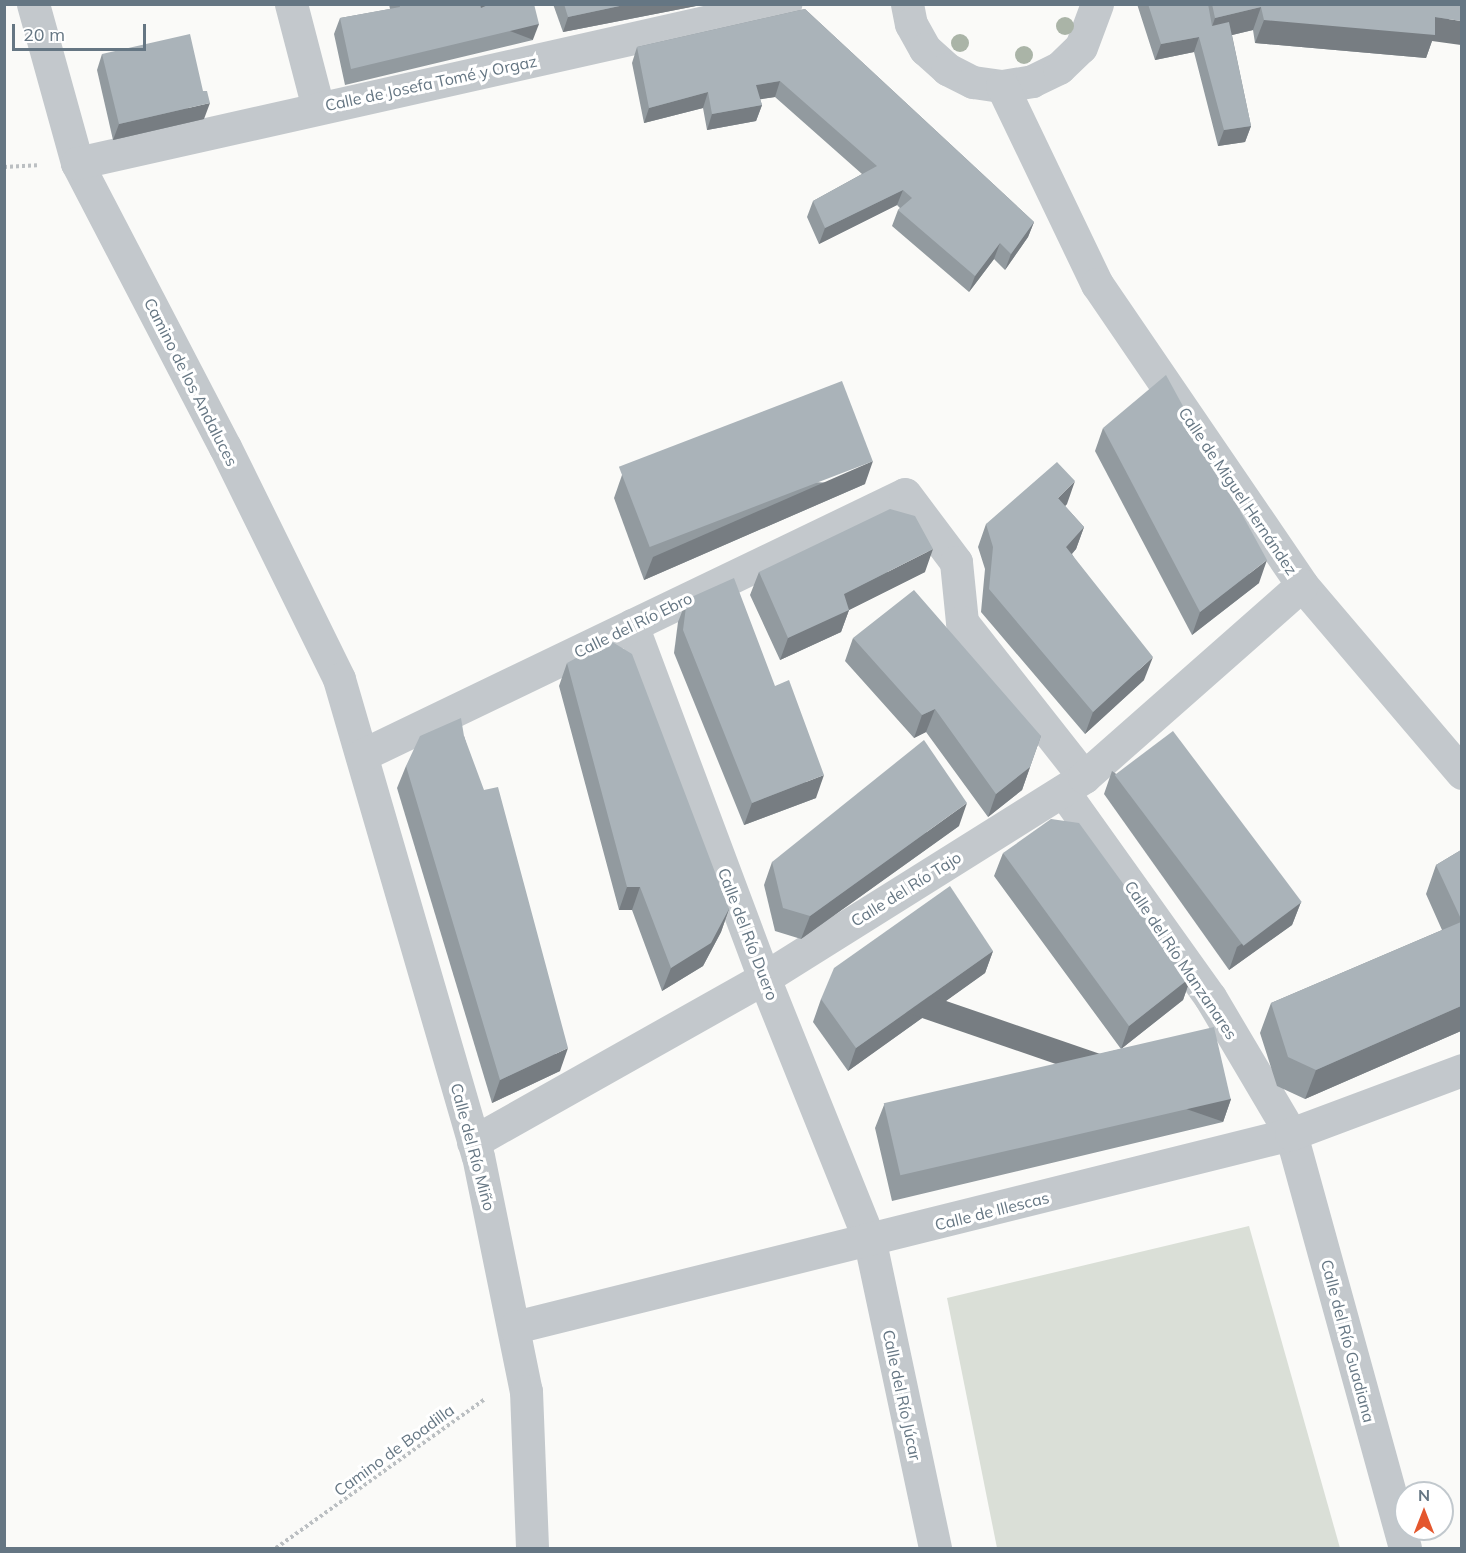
<!DOCTYPE html>
<html>
<head>
<meta charset="utf-8">
<style>
  body { margin:0 }
  #map { position:relative; width:1466px; height:1553px; overflow:hidden; background:#fafaf8; font-family:Mulish,sans-serif }
  div>[style] { position:absolute }
  .green>* { inset:0; background:#dadfd7 }
  .path>* { height:4px; margin-top:-2px; transform-origin:0; background:repeating-linear-gradient(90deg,#bbbfc2 0 3px,transparent 0 6px) }
  .minor>* { height:33px; margin:-16.5px; padding:0 16.5px; transform-origin:16.5px; border-radius:16.5px; background:#c3c8cc }
  .trees>* { width:18px; height:18px; margin:-9px; border-radius:50%; background:#aab4a7 }
  .wall>* { inset:0; background:#929a9f }
  .shaded-wall>* { inset:0; background:#777d82; transform-origin:0 0 }
  .building>* { inset:0; background:#aab3b9; transform-origin:0 0 }
  span { translate:-50% -50%; white-space:nowrap; text-align:center; line-height:1.15; -webkit-text-stroke:6px #fff; paint-order:stroke }
  .street-label { font-size:16px; color:#657683 }
  .frame { position:absolute; inset:0; border:6px solid #657683; pointer-events:none }
  .north { position:absolute; left:1394px; top:1481px; width:60px; height:60px; box-sizing:border-box; background:#fff; border:2px solid #c1c8cd; border-radius:50%; rotate:0deg; font-size:16px; font-weight:700; line-height:24px; text-align:center; color:#657683 }
  .north::after { content:''; display:block; margin:auto; width:21px; height:27px; background:#e4572e; clip-path:polygon(50% 0,100% 100%,50% 72%,0 100%) }
  .scale { position:absolute; left:12px; top:24px; width:134px; height:27px; box-sizing:border-box; border:3px solid #657683; border-top:0; padding-left:8px; font-size:18px; line-height:21px; white-space:nowrap; color:#657683; -webkit-text-stroke:4px #fff; paint-order:stroke }
</style>
</head>
<body>
<div id="map">
  <div class="green">
    <i style="clip-path:polygon(1249px 1226px,1340px 1548px,997px 1548px,947px 1298px)"></i>
  </div>
  <div class="path">
    <i style="left:4px;top:167px;width:33px;rotate:-3deg"></i>
    <i style="left:276px;top:1548px;width:257px;rotate:-35.5deg"></i>
  </div>
  <div class="minor">
    <i style="left:33px;top:4px;width:165px;rotate:74.5deg"></i>
    <i style="left:77px;top:163px;width:320px;rotate:62.5deg"></i>
    <i style="left:225px;top:447px;width:258px;rotate:63.8deg"></i>
    <i style="left:339px;top:679px;width:497px;rotate:73.8deg"></i>
    <i style="left:478px;top:1156px;width:240px;rotate:78.5deg"></i>
    <i style="left:526px;top:1391px;width:157px;rotate:87.8deg"></i>
    <i style="left:291px;top:4px;width:107px;rotate:75.4deg"></i>
    <i style="left:907px;top:4px;width:20px;rotate:79deg"></i>
    <i style="left:911px;top:24px;width:29px;rotate:61deg"></i>
    <i style="left:925px;top:49px;width:30px;rotate:42deg"></i>
    <i style="left:947px;top:69px;width:29px;rotate:27deg"></i>
    <i style="left:973px;top:82px;width:29px;rotate:8deg"></i>
    <i style="left:1002px;top:86px;width:30px;rotate:-9deg"></i>
    <i style="left:1032px;top:81px;width:30px;rotate:-26deg"></i>
    <i style="left:1059px;top:68px;width:30px;rotate:-44deg"></i>
    <i style="left:1081px;top:47px;width:46px;rotate:-69.6deg"></i>
    <i style="left:1002px;top:86px;width:220px;rotate:64.4deg"></i>
    <i style="left:1097px;top:284px;width:364px;rotate:55.7deg"></i>
    <i style="left:1302px;top:585px;width:247px;rotate:49.6deg"></i>
    <i style="left:77px;top:163px;width:726px;rotate:-12.66deg"></i>
    <i style="left:632px;top:625px;width:377px;rotate:69.5deg"></i>
    <i style="left:764px;top:978px;width:284px;rotate:68.1deg"></i>
    <i style="left:870px;top:1242px;width:313px;rotate:78deg"></i>
    <i style="left:362px;top:755px;width:602px;rotate:-25.67deg"></i>
    <i style="left:905px;top:494px;width:85px;rotate:53.1deg"></i>
    <i style="left:956px;top:562px;width:60px;rotate:84.3deg"></i>
    <i style="left:962px;top:622px;width:197px;rotate:51.8deg"></i>
    <i style="left:1063px;top:791px;width:253px;rotate:54.5deg"></i>
    <i style="left:1210px;top:997px;width:159px;rotate:59.4deg"></i>
    <i style="left:1291px;top:1134px;width:429px;rotate:74.6deg"></i>
    <i style="left:473px;top:1142px;width:334px;rotate:-29.4deg"></i>
    <i style="left:764px;top:978px;width:378px;rotate:-32.1deg"></i>
    <i style="left:1084px;top:777px;width:290px;rotate:-41.4deg"></i>
    <i style="left:515px;top:1327px;width:800px;rotate:-13.97deg"></i>
    <i style="left:1291px;top:1134px;width:183px;rotate:-20.5deg"></i>
  </div>
  <div class="trees">
    <i style="left:1065px;top:26px"></i>
    <i style="left:960px;top:43px"></i>
    <i style="left:1024px;top:55px"></i>
  </div>
  <div class="wall">
    <i style="clip-path:polygon(389px 4px,460px 4px,481px 8px,486px 6px,486px 4px,534px 4px,533px 40px,345px 85px,334px 34px,340px 18px,390px 9px)"></i>
    <i style="clip-path:polygon(553px 4px,697px 4px,696px 6px,563px 32px)"></i>
    <i style="clip-path:polygon(1137px 4px,1461px 4px,1432px 41px,1426px 58px,1255px 43px,1253px 30px,1232px 35px,1251px 126px,1245px 142px,1218px 146px,1194px 52px,1155px 60px)"></i>
    <i style="clip-path:polygon(805px 9px,1034px 222px,1028px 237px,1005px 270px,994px 259px,969px 292px,892px 226px,898px 210px,900px 208px,897px 205px,819px 244px,807px 217px,813px 201px,862px 174px,775px 97px,760px 99px,762px 105px,756px 121px,707px 130px,703px 108px,644px 123px,632px 63px,637px 47px)"></i>
    <i style="clip-path:polygon(102px 54px,204px 119px,113px 140px,97px 70px)"></i>
    <i style="clip-path:polygon(1103px 428px,1259px 583px,1192px 635px,1095px 451px)"></i>
    <i style="clip-path:polygon(622px 475px,865px 484px,644px 580px,614px 498px)"></i>
    <i style="clip-path:polygon(1067px 504px,1065px 506px,1084px 527px,1076px 549px,1072px 554px,1144px 680px,1085px 734px,981px 612px,985px 569px,978px 547px,986px 524px)"></i>
    <i style="clip-path:polygon(759px 572px,925px 572px,849px 610px,841px 632px,780px 660px,750px 595px)"></i>
    <i style="clip-path:polygon(687px 599px,816px 798px,744px 825px,674px 653px,678px 622px)"></i>
    <i style="clip-path:polygon(853px 638px,1041px 736px,1022px 790px,988px 817px,926px 732px,914px 738px,845px 661px)"></i>
    <i style="clip-path:polygon(567px 663px,729px 909px,721px 932px,703px 966px,662px 991px,632px 910px,619px 910px,559px 686px)"></i>
    <i style="clip-path:polygon(464px 736px,560px 1071px,492px 1103px,397px 788px,406px 766px)"></i>
    <i style="clip-path:polygon(1112px 771px,1301px 902px,1292px 925px,1229px 970px,1104px 794px)"></i>
    <i style="clip-path:polygon(959px 826px,801px 939px,775px 931px,764px 885px,772px 862px)"></i>
    <i style="clip-path:polygon(1461px 850px,1461px 1031px,1305px 1099px,1277px 1086px,1260px 1033px,1271px 1003px,1442px 930px,1426px 894px,1436px 865px)"></i>
    <i style="clip-path:polygon(1003px 853px,1191px 977px,1183px 1000px,1121px 1049px,1231px 1099px,1223px 1122px,892px 1201px,875px 1128px,884px 1105px,1121px 1049px,994px 876px)"></i>
    <i style="clip-path:polygon(993px 951px,985px 973px,848px 1071px,813px 1022px,821px 999px)"></i>
  </div>
  <div class="shaded-wall">
    <i style="clip-path:polygon(629px 4px,697px 4px,696px 6px,563px 32px,568px 17px)"></i>
    <i style="clip-path:polygon(1261px 7px,1253px 30px,1207px 41px,1215px 18px)"></i>
    <i style="clip-path:polygon(1435px 17px,1461px 21px,1461px 45px,1432px 41px,1426px 58px,1255px 43px,1264px 20px)"></i>
    <i style="left:539px;top:24px;width:17px;height:193px;rotate:111deg"></i>
    <i style="clip-path:polygon(1199px 37px,1194px 52px,1155px 60px,1161px 44px)"></i>
    <i style="clip-path:polygon(780px 81px,775px 97px,750px 101px,756px 85px)"></i>
    <i style="clip-path:polygon(708px 92px,703px 108px,644px 123px,649px 108px)"></i>
    <i style="clip-path:polygon(210px 103px,204px 119px,113px 140px,119px 124px)"></i>
    <i style="clip-path:polygon(762px 105px,756px 121px,707px 130px,712px 114px)"></i>
    <i style="clip-path:polygon(1251px 126px,1245px 142px,1218px 146px,1224px 130px)"></i>
    <i style="clip-path:polygon(903px 190px,897px 205px,819px 244px,825px 228px)"></i>
    <i style="clip-path:polygon(1034px 222px,1028px 237px,1005px 270px,1011px 254px)"></i>
    <i style="clip-path:polygon(1000px 243px,994px 259px,969px 292px,975px 276px)"></i>
    <i style="clip-path:polygon(873px 461px,865px 484px,644px 580px,653px 557px)"></i>
    <i style="clip-path:polygon(1075px 481px,1067px 504px,1050px 521px,1058px 498px)"></i>
    <i style="clip-path:polygon(1084px 527px,1076px 549px,1058px 569px,1066px 547px)"></i>
    <i style="clip-path:polygon(933px 549px,925px 572px,849px 610px,841px 632px,780px 660px,788px 638px,844px 594px)"></i>
    <i style="clip-path:polygon(1267px 560px,1259px 583px,1192px 635px,1200px 612px)"></i>
    <i style="clip-path:polygon(1153px 657px,1144px 680px,1085px 734px,1093px 712px)"></i>
    <i style="clip-path:polygon(935px 709px,926px 732px,914px 738px,922px 715px)"></i>
    <i style="clip-path:polygon(1030px 767px,1022px 790px,988px 817px,996px 794px)"></i>
    <i style="clip-path:polygon(824px 775px,816px 798px,744px 825px,752px 803px)"></i>
    <i style="clip-path:polygon(967px 803px,959px 826px,801px 939px,810px 916px)"></i>
    <i style="clip-path:polygon(627px 887px,640px 887px,632px 910px,619px 910px)"></i>
    <i style="clip-path:polygon(1301px 902px,1292px 925px,1229px 970px,1237px 947px)"></i>
    <i style="clip-path:polygon(729px 909px,721px 932px,703px 966px,662px 991px,671px 968px)"></i>
    <i style="clip-path:polygon(993px 951px,985px 973px,848px 1071px,856px 1048px)"></i>
    <i style="clip-path:polygon(1191px 977px,1183px 1000px,1121px 1049px,1129px 1026px)"></i>
    <i style="clip-path:polygon(1461px 1006px,1461px 1031px,1305px 1099px,1316px 1070px)"></i>
    <i style="clip-path:polygon(568px 1048px,560px 1071px,492px 1103px,500px 1080px)"></i>
    <i style="left:1231px;top:1099px;width:24px;height:339px;rotate:109deg"></i>
  </div>
  <div class="building">
    <i style="clip-path:polygon(399px 4px,480px 4px,481px 8px,490px 4px,534px 4px,539px 24px,351px 69px,340px 18px,400px 7px)"></i>
    <i style="clip-path:polygon(564px 4px,629px 4px,568px 17px)"></i>
    <i style="clip-path:polygon(1148px 4px,1208px 4px,1212px 26px,1229px 22px,1251px 126px,1224px 130px,1199px 37px,1161px 44px)"></i>
    <i style="clip-path:polygon(1212px 4px,1461px 4px,1461px 21px,1435px 17px,1435px 35px,1264px 20px,1261px 7px,1215px 18px)"></i>
    <i style="clip-path:polygon(805px 9px,1034px 222px,1011px 254px,1000px 243px,975px 276px,898px 210px,912px 198px,903px 190px,825px 228px,813px 201px,877px 166px,780px 81px,756px 85px,762px 105px,712px 114px,708px 92px,649px 108px,637px 47px)"></i>
    <i style="clip-path:polygon(190px 34px,203px 91px,207px 91px,210px 103px,119px 124px,102px 54px)"></i>
    <i style="clip-path:polygon(1166px 375px,1267px 560px,1200px 612px,1103px 428px)"></i>
    <i style="left:842px;top:381px;width:86px;height:239px;rotate:69deg"></i>
    <i style="clip-path:polygon(1057px 462px,1075px 481px,1058px 498px,1084px 527px,1066px 547px,1153px 657px,1093px 712px,989px 589px,993px 547px,986px 524px)"></i>
    <i style="clip-path:polygon(890px 509px,915px 516px,933px 549px,844px 594px,849px 610px,788px 638px,759px 572px)"></i>
    <i style="clip-path:polygon(734px 578px,775px 686px,789px 680px,824px 775px,752px 803px,683px 630px,687px 599px)"></i>
    <i style="clip-path:polygon(914px 590px,1041px 736px,1030px 767px,996px 794px,935px 709px,922px 715px,853px 638px)"></i>
    <i style="clip-path:polygon(609px 640px,632px 654px,729px 909px,711px 943px,671px 968px,640px 887px,627px 887px,567px 663px)"></i>
    <i style="clip-path:polygon(461px 718px,464px 736px,484px 790px,498px 787px,568px 1048px,500px 1080px,406px 766px,420px 736px)"></i>
    <i style="left:1173px;top:731px;width:214px;height:73px;rotate:53deg"></i>
    <i style="clip-path:polygon(924px 740px,967px 803px,810px 916px,783px 908px,772px 862px)"></i>
    <i style="clip-path:polygon(1051px 819px,1079px 823px,1191px 977px,1129px 1026px,1003px 853px)"></i>
    <i style="clip-path:polygon(1461px 850px,1461px 919px,1436px 865px)"></i>
    <i style="clip-path:polygon(950px 886px,993px 951px,856px 1048px,821px 999px,834px 968px)"></i>
    <i style="clip-path:polygon(1461px 922px,1461px 1006px,1316px 1070px,1288px 1057px,1271px 1003px)"></i>
    <i style="left:1214px;top:1027px;width:74px;height:339px;rotate:77deg"></i>
  </div>
  <div class="street-label">
    <span style="left:431px;top:83px;rotate:-12deg">Calle de Josefa Tomé y Orgaz</span>
    <span style="left:191px;top:382px;rotate:63deg">Camino de los Andaluces</span>
    <span style="left:1238px;top:491px;rotate:56deg">Calle de Miguel Hernández</span>
    <span style="left:633px;top:625px;rotate:-26deg">Calle del Río Ebro</span>
    <span style="left:906px;top:889px;rotate:-32deg">Calle del Río Tajo</span>
    <span style="left:748px;top:934px;rotate:69deg">Calle del Río Duero</span>
    <span style="left:1181px;top:960px;rotate:56deg">Calle del Río Manzanares</span>
    <span style="left:473px;top:1147px;rotate:75deg">Calle del Río Miño</span>
    <span style="left:992px;top:1211px;rotate:-14deg">Calle de Illescas</span>
    <span style="left:1348px;top:1341px;rotate:75deg">Calle del Río Guadiana</span>
    <span style="left:902px;top:1395px;rotate:78deg">Calle del Río Júcar</span>
    <span style="left:394px;top:1450px;rotate:-36deg">Camino de Boadilla</span>
  </div>
  <div class="frame"></div>
  <div class="north">N</div>
  <div class="scale">20 m</div>
</div>
</body>
</html>
